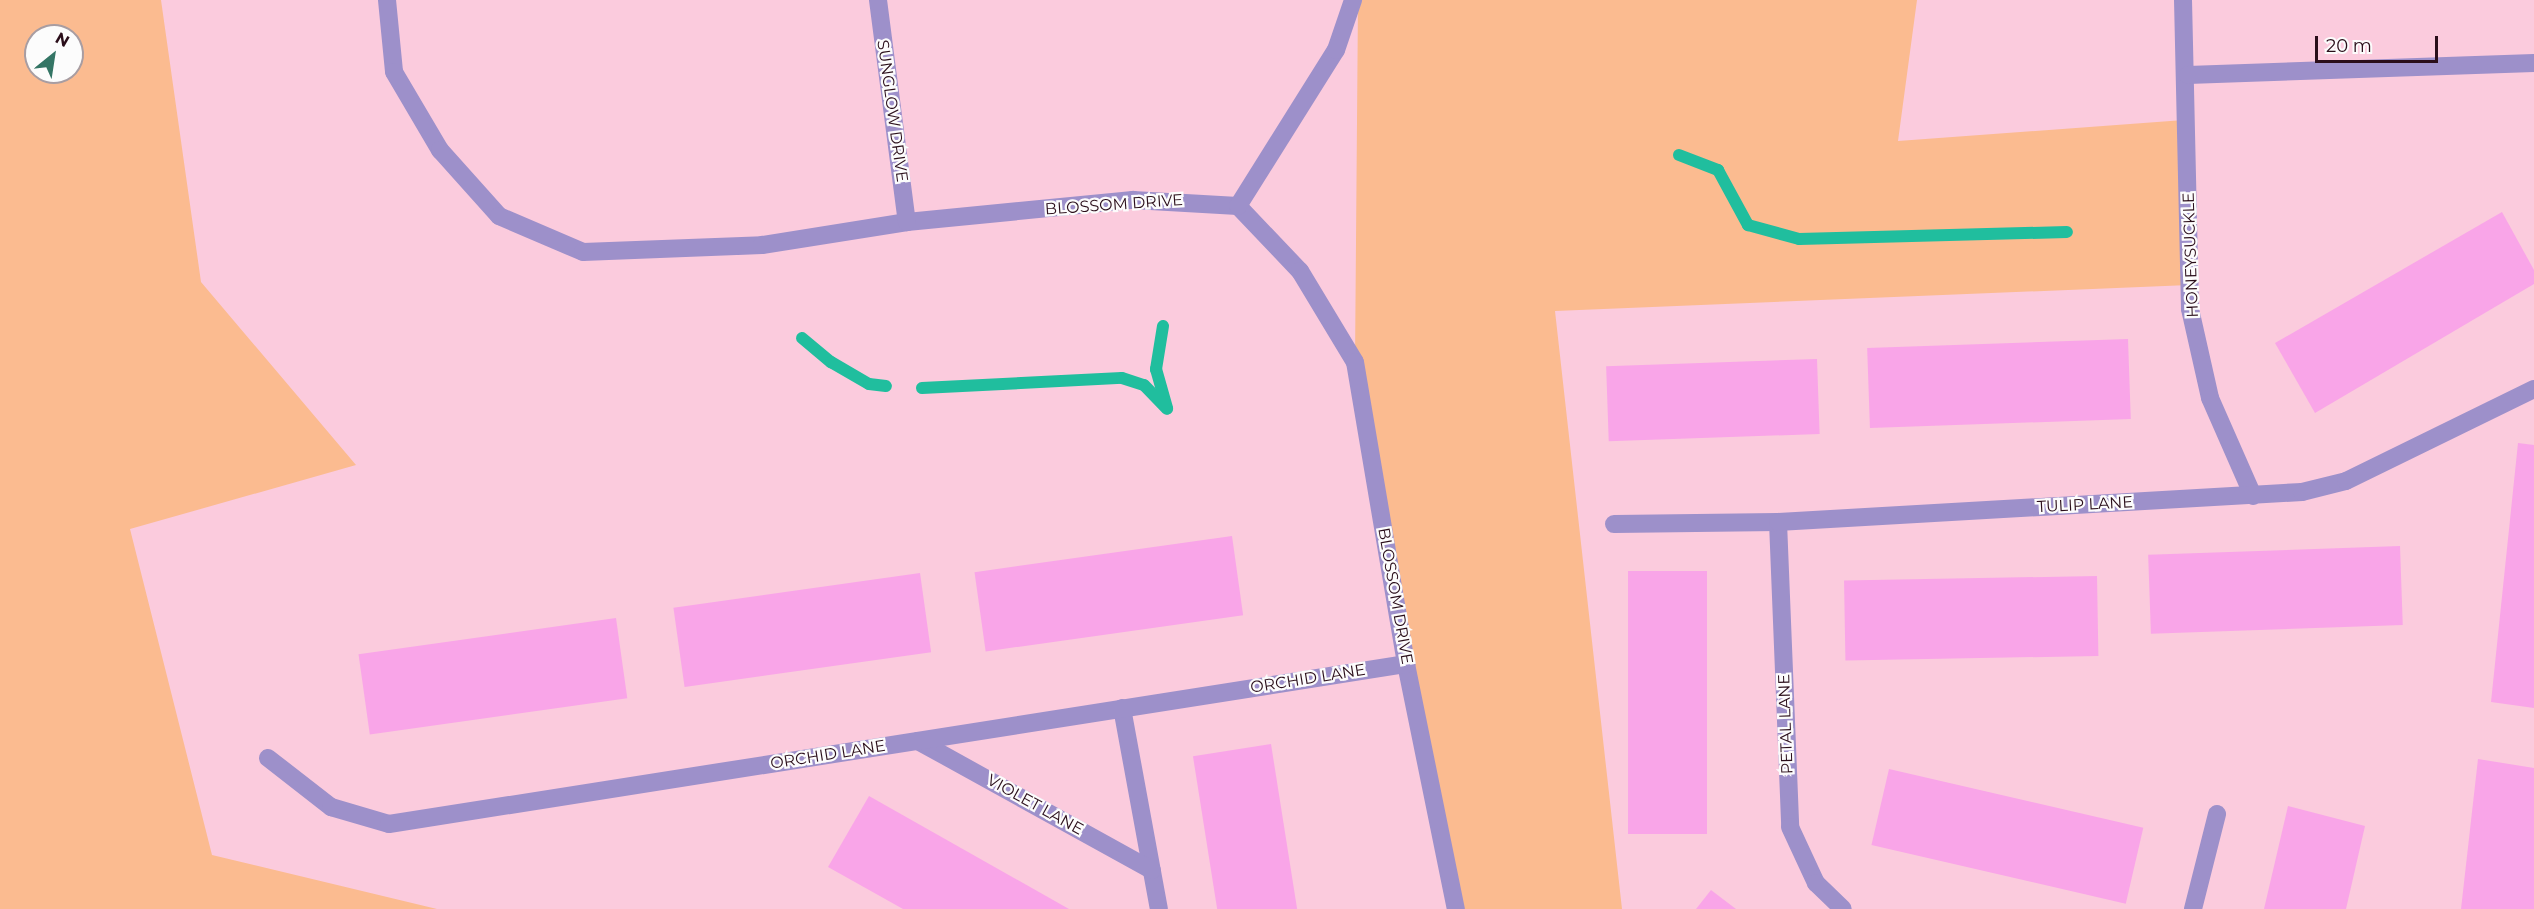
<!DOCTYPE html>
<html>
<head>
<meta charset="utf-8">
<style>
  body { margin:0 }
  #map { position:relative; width:2534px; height:909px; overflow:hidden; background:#fbcbdd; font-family:Montserrat,sans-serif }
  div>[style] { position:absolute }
  .green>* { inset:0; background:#fbbb90 }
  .stream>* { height:12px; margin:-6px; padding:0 6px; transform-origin:6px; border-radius:6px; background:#20be9e }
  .building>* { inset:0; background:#f9a5e8; transform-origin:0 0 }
  .street>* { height:18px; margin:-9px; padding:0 9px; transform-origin:9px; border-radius:9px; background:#9d90ca }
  span { translate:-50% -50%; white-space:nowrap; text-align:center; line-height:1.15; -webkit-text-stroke:4.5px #fcfcfc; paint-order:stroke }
  .street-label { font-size:16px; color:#2a0e1a }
  .north { position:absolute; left:24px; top:24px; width:60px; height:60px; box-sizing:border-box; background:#fcfcfc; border:2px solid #a89da2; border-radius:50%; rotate:30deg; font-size:16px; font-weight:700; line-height:24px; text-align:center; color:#2a0e1a }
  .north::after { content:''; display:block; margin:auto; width:21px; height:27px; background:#347565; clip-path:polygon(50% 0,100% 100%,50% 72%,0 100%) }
  .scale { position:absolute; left:2315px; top:36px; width:123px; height:27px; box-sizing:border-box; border:3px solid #2a0e1a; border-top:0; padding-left:8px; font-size:18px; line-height:21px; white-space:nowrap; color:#2a0e1a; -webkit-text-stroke:4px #fcfcfc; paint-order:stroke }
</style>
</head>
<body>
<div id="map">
  <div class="green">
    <i style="clip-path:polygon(evenodd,0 0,161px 0,201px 282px,356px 465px,130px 529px,212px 855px,437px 909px,0 909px,0 0,36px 36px,72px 36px,72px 72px,36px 72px,36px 36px)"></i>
    <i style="clip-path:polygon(1358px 0,1917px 0,1898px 141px,2184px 120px,2189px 285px,1555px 311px,1622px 909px,1460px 909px,1355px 362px)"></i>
  </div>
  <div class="stream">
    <i style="left:1679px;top:155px;width:42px;rotate:21deg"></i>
    <i style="left:1718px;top:170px;width:63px;rotate:61.4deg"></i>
    <i style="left:1748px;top:225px;width:53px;rotate:15.4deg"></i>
    <i style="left:1799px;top:239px;width:268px;rotate:-1.5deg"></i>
    <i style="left:1163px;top:326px;width:44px;rotate:99.2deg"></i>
    <i style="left:1156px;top:369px;width:41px;rotate:74.2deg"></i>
    <i style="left:802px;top:338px;width:38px;rotate:40deg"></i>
    <i style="left:831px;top:362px;width:44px;rotate:30.1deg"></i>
    <i style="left:869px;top:384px;width:17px;rotate:7deg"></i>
    <i style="left:922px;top:388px;width:200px;rotate:-2.9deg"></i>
    <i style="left:1122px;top:378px;width:23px;rotate:18deg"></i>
    <i style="left:1144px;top:385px;width:33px;rotate:46deg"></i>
  </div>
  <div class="building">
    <i style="clip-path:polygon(2502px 212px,2534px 270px,2534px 284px,2315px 413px,2275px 343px)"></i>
    <i style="left:2128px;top:339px;width:80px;height:261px;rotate:88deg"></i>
    <i style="left:1817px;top:359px;width:75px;height:211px;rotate:88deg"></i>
    <i style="clip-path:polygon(2518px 443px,2534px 445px,2534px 708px,2491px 702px)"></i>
    <i style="left:1232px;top:536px;width:80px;height:260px;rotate:82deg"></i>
    <i style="left:2400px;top:546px;width:79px;height:252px;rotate:88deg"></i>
    <i style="left:1628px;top:571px;width:79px;height:263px"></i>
    <i style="left:920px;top:573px;width:80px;height:249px;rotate:82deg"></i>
    <i style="left:2097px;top:576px;width:80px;height:253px;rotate:89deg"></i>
    <i style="left:616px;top:618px;width:81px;height:260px;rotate:82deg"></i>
    <i style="left:1271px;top:744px;width:167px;height:79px;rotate:81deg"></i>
    <i style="clip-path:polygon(2478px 759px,2534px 768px,2534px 909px,2461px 909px)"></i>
    <i style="left:1889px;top:769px;width:261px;height:78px;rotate:13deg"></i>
    <i style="clip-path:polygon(869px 796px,1069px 909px,903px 909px,828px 867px)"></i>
    <i style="clip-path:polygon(2288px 806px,2365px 826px,2346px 909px,2264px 909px)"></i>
    <i style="clip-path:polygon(1711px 890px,1736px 909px,1696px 909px)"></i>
  </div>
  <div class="street">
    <i style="left:387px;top:0;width:72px;rotate:84.4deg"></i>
    <i style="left:394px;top:72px;width:91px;rotate:59.5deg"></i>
    <i style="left:440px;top:150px;width:89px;rotate:48.2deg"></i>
    <i style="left:499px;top:216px;width:91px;rotate:23.2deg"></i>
    <i style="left:583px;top:252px;width:179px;rotate:-2.2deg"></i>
    <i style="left:762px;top:245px;width:147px;rotate:-9deg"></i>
    <i style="left:907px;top:222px;width:227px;rotate:-5.6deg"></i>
    <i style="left:1133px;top:200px;width:105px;rotate:3.3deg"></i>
    <i style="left:1238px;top:206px;width:90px;rotate:46.4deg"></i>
    <i style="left:1300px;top:271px;width:106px;rotate:58.9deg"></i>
    <i style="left:1355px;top:362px;width:306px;rotate:80.4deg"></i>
    <i style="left:1406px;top:664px;width:250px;rotate:78.5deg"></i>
    <i style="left:878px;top:0;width:224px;rotate:82.6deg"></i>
    <i style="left:2183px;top:0;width:309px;rotate:88.7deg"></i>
    <i style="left:2190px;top:309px;width:91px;rotate:77.3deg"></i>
    <i style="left:2210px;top:398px;width:107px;rotate:66.3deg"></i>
    <i style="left:2188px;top:75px;width:346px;rotate:-2deg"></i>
    <i style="left:1238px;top:206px;width:184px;rotate:-57.9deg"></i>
    <i style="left:1336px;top:50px;width:53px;rotate:-71.2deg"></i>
    <i style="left:1778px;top:522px;width:305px;rotate:87.7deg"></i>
    <i style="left:1790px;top:827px;width:62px;rotate:65.1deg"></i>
    <i style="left:1816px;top:883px;width:37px;rotate:44deg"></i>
    <i style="left:1614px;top:524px;width:164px;rotate:-0.7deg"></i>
    <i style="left:1778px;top:522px;width:525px;rotate:-3.28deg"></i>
    <i style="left:2302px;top:492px;width:45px;rotate:-14deg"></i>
    <i style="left:2346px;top:481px;width:209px;rotate:-26.1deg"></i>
    <i style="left:1122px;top:708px;width:204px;rotate:79.6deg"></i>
    <i style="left:918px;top:741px;width:267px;rotate:28.9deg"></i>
    <i style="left:268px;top:758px;width:80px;rotate:37.9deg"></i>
    <i style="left:331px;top:807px;width:60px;rotate:16.3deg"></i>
    <i style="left:389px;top:824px;width:1030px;rotate:-8.94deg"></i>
    <i style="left:2193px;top:909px;width:98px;rotate:-75.8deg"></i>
  </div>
  <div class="street-label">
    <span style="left:892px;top:111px;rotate:82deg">SUNGLOW DRIVE</span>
    <span style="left:1114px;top:205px;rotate:-4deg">BLOSSOM DRIVE</span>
    <span style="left:2191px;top:255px;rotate:-92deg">HONEYSUCKLE</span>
    <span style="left:2085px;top:505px;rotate:-3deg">TULIP LANE</span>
    <span style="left:1395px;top:596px;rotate:80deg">BLOSSOM DRIVE</span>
    <span style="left:1308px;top:679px;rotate:-9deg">ORCHID LANE</span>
    <span style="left:1786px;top:724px;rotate:-92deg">PETAL LANE</span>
    <span style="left:828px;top:755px;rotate:-9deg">ORCHID LANE</span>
    <span style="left:1035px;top:805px;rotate:29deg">VIOLET LANE</span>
  </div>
  <div class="north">N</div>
  <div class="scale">20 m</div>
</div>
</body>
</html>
